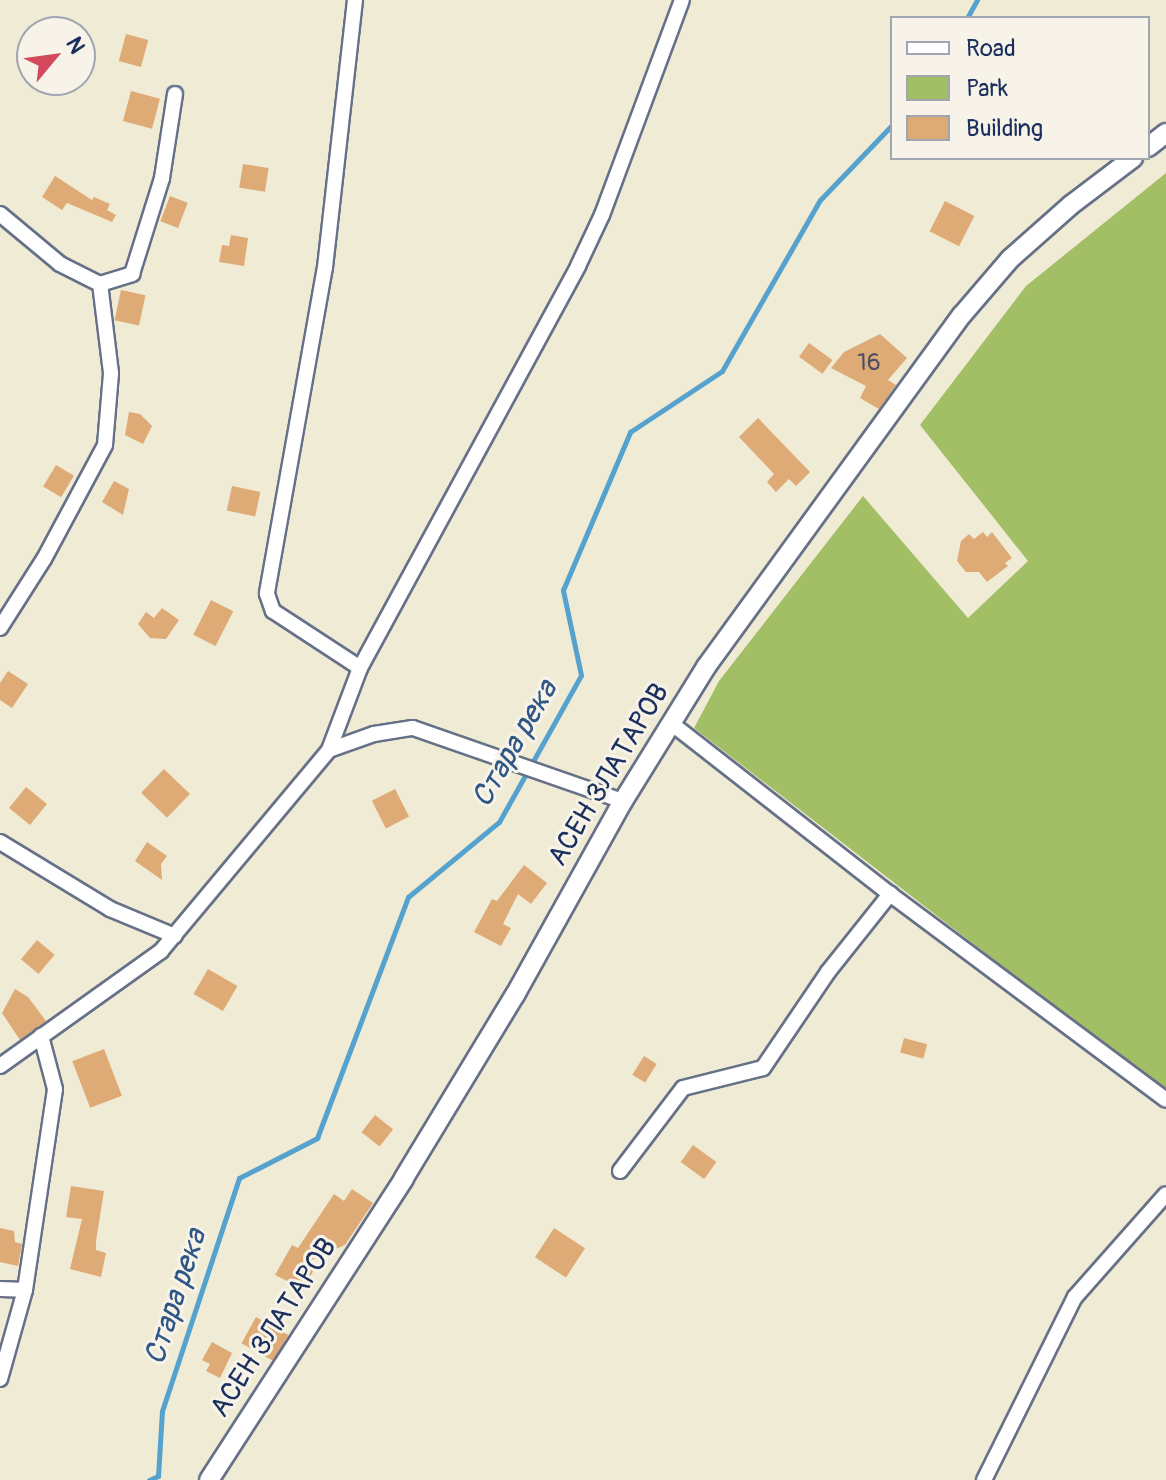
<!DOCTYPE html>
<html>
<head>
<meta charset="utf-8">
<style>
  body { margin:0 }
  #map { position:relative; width:1166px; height:1480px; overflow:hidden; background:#f0ebd5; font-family:Pangolin,sans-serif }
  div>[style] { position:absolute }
  .green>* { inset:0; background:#a3bf66 }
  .stream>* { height:5px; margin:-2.5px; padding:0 2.5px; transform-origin:2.5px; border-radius:2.5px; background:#54a2cd }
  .building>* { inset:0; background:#deab76; transform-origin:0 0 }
  .roads { filter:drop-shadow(2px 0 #667188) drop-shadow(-2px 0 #667188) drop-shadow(0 2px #667188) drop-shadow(0 -2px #667188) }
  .minor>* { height:14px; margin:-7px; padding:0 7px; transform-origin:7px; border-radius:7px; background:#fff }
  .tertiary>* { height:18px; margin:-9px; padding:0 9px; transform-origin:9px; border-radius:9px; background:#fff }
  span { translate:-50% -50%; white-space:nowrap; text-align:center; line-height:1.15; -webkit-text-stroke:6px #f7f3e8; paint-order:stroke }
  .number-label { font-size:24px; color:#4c4e64 }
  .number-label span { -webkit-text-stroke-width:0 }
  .street-label { font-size:28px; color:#1b2f5e }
  .water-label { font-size:30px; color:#2f5785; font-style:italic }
  .legend { position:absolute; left:890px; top:16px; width:260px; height:144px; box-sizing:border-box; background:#f7f3e8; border:2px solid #9fa5b1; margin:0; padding:10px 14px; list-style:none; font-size:24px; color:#1b2f5e }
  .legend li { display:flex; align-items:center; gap:16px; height:40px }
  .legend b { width:40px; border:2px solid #9fa5b1 }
  .north { position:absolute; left:16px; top:16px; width:80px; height:80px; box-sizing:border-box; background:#f7f3e8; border:2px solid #9fa5b1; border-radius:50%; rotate:61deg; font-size:22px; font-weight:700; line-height:32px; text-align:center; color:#1b2f5e }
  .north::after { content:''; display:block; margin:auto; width:28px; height:36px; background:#d1495b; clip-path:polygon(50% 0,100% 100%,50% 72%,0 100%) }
</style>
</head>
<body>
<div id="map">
  <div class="green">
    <i style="clip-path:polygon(1166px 173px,1166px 1093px,694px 728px,719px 681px,863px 496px,968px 618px,1028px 561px,920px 425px,1026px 286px)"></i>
  </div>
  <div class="stream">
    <i style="left:967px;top:18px;width:21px;rotate:-61deg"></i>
    <i style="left:149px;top:1480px;width:10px;rotate:-24deg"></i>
    <i style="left:158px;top:1476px;width:65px;rotate:-86.5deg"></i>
    <i style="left:162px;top:1411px;width:245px;rotate:-71.7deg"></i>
    <i style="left:239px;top:1178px;width:88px;rotate:-27.1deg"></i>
    <i style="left:317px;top:1138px;width:258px;rotate:-69.3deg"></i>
    <i style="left:408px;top:897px;width:118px;rotate:-39.5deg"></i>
    <i style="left:499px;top:822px;width:168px;rotate:-60.8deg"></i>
    <i style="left:581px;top:675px;width:87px;rotate:-102deg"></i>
    <i style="left:563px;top:590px;width:172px;rotate:-67deg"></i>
    <i style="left:630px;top:432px;width:110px;rotate:-33.5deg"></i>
    <i style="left:722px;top:371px;width:197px;rotate:-60.2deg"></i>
    <i style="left:820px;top:200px;width:104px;rotate:-46.2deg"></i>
  </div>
  <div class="building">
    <i style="left:126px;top:34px;width:23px;height:28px;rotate:15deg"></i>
    <i style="left:131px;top:91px;width:30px;height:31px;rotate:15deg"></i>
    <i style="left:243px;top:164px;width:26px;height:24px;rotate:9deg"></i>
    <i style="clip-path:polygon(55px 176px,92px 200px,94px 197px,110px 204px,107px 210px,116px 215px,112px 222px,67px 203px,62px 210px,42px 197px)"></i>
    <i style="left:170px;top:196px;width:19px;height:27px;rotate:21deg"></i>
    <i style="left:945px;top:201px;width:33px;height:34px;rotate:27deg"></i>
    <i style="clip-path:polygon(231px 235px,248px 238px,244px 266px,219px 262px,222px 245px,229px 246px)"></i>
    <i style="left:121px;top:290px;width:25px;height:31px;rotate:12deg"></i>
    <i style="clip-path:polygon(880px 334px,907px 358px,888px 380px,896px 385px,879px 409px,860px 398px,866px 386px,831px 368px,844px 352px)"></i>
    <i style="left:809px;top:343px;width:29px;height:17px;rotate:36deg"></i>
    <i style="clip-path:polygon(129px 412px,140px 414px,152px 426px,143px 444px,125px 435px)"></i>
    <i style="clip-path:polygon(758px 418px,810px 472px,796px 486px,789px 479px,776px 492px,767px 482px,774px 474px,739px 437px)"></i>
    <i style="left:56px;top:465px;width:21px;height:25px;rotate:31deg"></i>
    <i style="clip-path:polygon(114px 481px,129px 489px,123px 515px,102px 502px)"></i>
    <i style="left:232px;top:486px;width:29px;height:25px;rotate:12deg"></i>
    <i style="clip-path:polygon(983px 532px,987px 537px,992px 532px,1012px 558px,1005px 563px,1008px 566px,987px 582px,979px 572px,966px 572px,957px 561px,961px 541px,969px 534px,974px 539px)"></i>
    <i style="left:211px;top:600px;width:25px;height:39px;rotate:27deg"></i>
    <i style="clip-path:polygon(162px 608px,179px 620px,166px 639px,150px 638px,138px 624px,146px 612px,154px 618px)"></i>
    <i style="clip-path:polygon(8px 671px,28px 684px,12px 708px,0 700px,0 683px)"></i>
    <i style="left:164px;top:769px;width:36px;height:33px;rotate:44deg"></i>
    <i style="left:26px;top:787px;width:27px;height:27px;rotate:39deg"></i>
    <i style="left:395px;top:789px;width:31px;height:26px;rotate:63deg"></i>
    <i style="clip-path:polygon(147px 842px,167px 856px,161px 864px,162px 880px,135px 861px)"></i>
    <i style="clip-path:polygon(524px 865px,547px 883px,531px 904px,518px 894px,503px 924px,511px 928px,501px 946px,474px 932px,492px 899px,497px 901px)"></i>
    <i style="left:37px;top:940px;width:23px;height:25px;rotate:40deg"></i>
    <i style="left:208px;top:969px;width:34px;height:29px;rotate:30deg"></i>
    <i style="clip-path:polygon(15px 989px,28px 997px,46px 1021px,20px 1040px,2px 1013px)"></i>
    <i style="left:904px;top:1038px;width:24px;height:15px;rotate:15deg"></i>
    <i style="left:104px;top:1049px;width:50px;height:34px;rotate:69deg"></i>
    <i style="left:644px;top:1056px;width:15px;height:22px;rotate:32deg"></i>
    <i style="left:375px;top:1115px;width:23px;height:22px;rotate:38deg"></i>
    <i style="left:693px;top:1145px;width:29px;height:21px;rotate:36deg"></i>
    <i style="clip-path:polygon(71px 1186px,104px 1191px,96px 1241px,96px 1250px,106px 1253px,101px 1277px,70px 1269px,82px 1219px,66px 1217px)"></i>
    <i style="clip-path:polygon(352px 1189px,373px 1203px,345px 1245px,302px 1264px,314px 1270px,303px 1289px,275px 1275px,292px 1245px,298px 1248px,334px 1194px,344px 1201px)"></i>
    <i style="clip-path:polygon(0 1228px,14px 1231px,15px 1242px,22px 1244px,18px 1266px,0 1262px)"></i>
    <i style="left:554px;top:1228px;width:37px;height:35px;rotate:33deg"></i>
    <i style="left:256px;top:1317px;width:37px;height:30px;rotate:29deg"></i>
    <i style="clip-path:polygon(212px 1342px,232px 1353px,220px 1378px,206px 1371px,210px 1364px,202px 1360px)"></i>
  </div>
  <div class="roads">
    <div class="minor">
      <i style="left:355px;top:0;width:269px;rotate:96.4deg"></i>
      <i style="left:325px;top:267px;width:332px;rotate:100.1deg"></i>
      <i style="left:267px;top:594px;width:18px;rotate:71deg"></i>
      <i style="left:273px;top:611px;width:104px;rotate:33.2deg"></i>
      <i style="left:0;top:214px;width:78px;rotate:39.8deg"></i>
      <i style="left:60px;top:264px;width:45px;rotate:26.6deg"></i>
      <i style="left:100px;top:284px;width:34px;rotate:-17deg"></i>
      <i style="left:132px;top:274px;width:101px;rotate:-72.6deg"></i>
      <i style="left:162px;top:178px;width:85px;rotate:-81.2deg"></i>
      <i style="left:0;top:628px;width:82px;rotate:-57.5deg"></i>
      <i style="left:44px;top:559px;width:129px;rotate:-61.8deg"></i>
      <i style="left:105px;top:445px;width:72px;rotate:-85.2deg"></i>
      <i style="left:111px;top:373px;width:90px;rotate:-97deg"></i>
      <i style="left:671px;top:723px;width:278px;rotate:38deg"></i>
      <i style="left:890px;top:894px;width:344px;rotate:36.7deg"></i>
      <i style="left:329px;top:750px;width:88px;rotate:-69.3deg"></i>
      <i style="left:360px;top:668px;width:457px;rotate:-61.5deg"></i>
      <i style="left:578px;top:266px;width:56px;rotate:-64.8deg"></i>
      <i style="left:602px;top:215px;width:229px;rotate:-69.6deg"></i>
      <i style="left:0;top:842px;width:129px;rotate:31.3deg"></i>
      <i style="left:110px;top:909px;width:70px;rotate:22.6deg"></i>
      <i style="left:0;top:1066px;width:198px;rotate:-35.5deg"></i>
      <i style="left:161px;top:951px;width:262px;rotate:-50.1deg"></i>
      <i style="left:329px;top:750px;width:48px;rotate:-19.6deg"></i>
      <i style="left:374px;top:734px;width:39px;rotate:-9deg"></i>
      <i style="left:413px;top:728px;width:222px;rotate:19.2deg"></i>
      <i style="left:620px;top:1171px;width:104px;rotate:-52.8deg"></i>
      <i style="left:683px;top:1088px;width:82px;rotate:-14deg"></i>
      <i style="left:763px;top:1068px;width:116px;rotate:-55.9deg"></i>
      <i style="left:828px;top:972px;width:100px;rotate:-51.5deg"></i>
      <i style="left:0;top:1289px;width:25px;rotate:2deg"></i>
      <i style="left:0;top:1379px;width:92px;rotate:-74.3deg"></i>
      <i style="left:25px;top:1290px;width:203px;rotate:-81.5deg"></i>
      <i style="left:55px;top:1089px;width:55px;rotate:-104.8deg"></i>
      <i style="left:984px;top:1480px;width:204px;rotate:-63.6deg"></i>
      <i style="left:1075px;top:1297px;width:137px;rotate:-48.5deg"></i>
    </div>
    <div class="tertiary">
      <i style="left:1148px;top:147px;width:23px;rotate:-38deg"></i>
      <i style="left:209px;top:1480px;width:359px;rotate:-57.1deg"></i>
      <i style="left:404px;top:1178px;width:214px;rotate:-58.8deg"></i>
      <i style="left:515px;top:995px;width:222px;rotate:-60.9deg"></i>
      <i style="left:623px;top:801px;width:158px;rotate:-58.2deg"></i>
      <i style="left:706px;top:667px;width:435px;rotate:-54deg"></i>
      <i style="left:962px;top:315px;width:74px;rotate:-49.4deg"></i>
      <i style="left:1010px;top:259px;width:81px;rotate:-41.5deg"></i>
      <i style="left:1071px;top:205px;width:78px;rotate:-37.2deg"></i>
    </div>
  </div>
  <div class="number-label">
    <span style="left:869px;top:363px">16</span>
  </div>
  <div class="street-label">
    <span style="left:609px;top:775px;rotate:-59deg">АСЕН ЗЛАТАРОВ</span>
    <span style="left:274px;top:1328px;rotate:-57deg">АСЕН ЗЛАТАРОВ</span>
  </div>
  <div class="water-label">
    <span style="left:515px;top:744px;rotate:-60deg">Стара река</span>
    <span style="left:176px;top:1297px;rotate:-72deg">Стара река</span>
  </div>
  <ul class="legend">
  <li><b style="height:10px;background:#fff"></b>Road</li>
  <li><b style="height:22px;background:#a3bf66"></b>Park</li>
  <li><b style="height:22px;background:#deab76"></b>Building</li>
  </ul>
  <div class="north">N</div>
</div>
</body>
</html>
